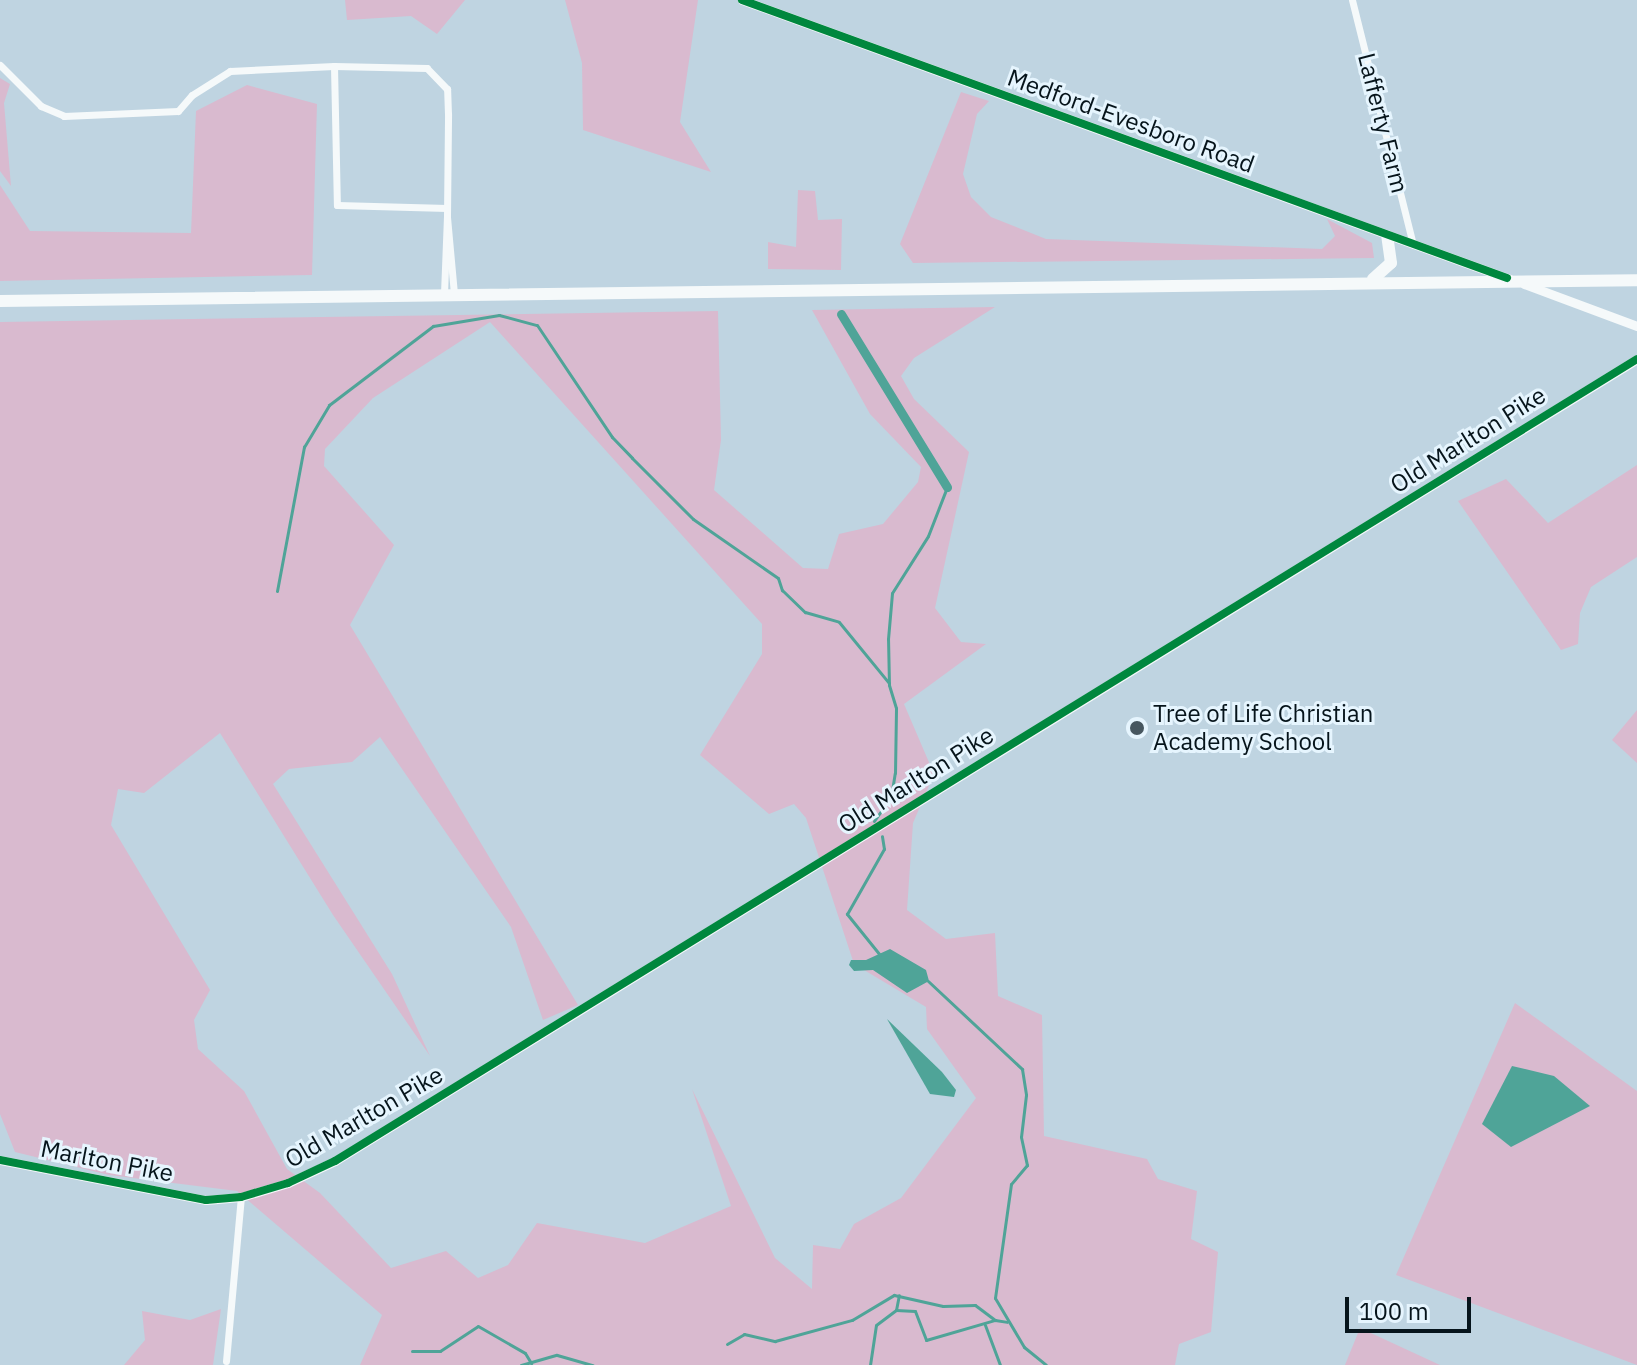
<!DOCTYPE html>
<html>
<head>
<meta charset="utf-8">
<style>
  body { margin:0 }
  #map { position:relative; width:1637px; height:1365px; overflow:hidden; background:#bfd4e1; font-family:"IBM Plex Sans",sans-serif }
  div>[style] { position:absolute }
  .green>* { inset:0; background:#d9bacf }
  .water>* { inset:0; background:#4fa498 }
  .stream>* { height:3px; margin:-1.5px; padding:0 1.5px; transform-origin:1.5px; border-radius:1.5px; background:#4fa498 }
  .canal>* { height:9px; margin:-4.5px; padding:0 4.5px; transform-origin:4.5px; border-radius:4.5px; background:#4fa498 }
  .minor>* { height:7px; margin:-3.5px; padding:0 3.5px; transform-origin:3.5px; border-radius:3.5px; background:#f5f9fa }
  .tertiary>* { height:9px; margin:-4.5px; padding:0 4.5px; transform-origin:4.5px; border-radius:4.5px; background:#f5f9fa }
  .trunk>* { height:12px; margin:-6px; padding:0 6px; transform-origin:6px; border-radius:6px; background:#f5f9fa }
  .cycleway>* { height:8px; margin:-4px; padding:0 4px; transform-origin:4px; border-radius:4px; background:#00873e }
  .dots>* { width:22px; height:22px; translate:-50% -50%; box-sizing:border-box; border:4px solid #e6f5fe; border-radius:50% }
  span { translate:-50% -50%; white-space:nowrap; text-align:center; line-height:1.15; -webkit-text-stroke:6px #e6f5fe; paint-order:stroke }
  .street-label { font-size:24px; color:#06141b }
  .poi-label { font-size:24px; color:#06141b }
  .left { translate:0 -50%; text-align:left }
  .scale { position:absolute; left:1345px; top:1297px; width:126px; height:36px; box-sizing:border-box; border:4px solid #06141b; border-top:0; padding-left:10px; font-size:24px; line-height:28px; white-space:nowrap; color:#06141b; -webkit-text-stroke:6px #e6f5fe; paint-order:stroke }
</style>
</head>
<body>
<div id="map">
  <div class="green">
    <i style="clip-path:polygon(345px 0,465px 0,437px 34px,411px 16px,347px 20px)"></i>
    <i style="clip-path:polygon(565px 0,698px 0,680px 122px,711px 172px,583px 130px,582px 63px)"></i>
    <i style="clip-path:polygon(0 78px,10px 84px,4px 103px,11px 186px,0 171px)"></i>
    <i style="clip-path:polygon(247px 85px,317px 104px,312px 275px,0 281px,0 185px,30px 231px,191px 233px,196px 111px)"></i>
    <i style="clip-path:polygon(961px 92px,989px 101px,977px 114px,963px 174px,971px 197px,991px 217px,1046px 239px,1322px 249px,1335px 236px,1327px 219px,1372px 243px,1374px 258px,913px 263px,900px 244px)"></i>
    <i style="clip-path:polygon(798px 190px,815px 191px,818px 220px,842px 219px,841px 270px,768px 269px,768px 242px,796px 247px)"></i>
    <i style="clip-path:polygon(evenodd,995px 307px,914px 358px,901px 376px,914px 399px,969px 452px,935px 608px,961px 642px,986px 644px,904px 704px,934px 774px,913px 823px,907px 910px,946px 939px,995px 933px,998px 996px,1042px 1015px,1044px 1136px,1147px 1159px,1158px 1179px,1197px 1191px,1191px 1239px,1218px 1252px,1211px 1332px,1179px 1344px,1175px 1365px,360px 1365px,382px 1315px,237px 1191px,109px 1175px,15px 1152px,0 1114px,0 322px,718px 311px,721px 440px,714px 490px,803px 568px,828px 569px,839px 534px,883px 524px,918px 482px,921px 467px,870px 414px,812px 310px,995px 307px,490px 322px,762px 624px,762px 654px,700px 755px,769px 814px,794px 804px,806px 818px,854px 964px,926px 1007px,927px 1029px,976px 1098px,901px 1198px,854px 1224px,840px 1249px,813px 1245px,812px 1289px,775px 1258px,692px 1089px,731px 1206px,645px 1243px,537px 1223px,508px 1265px,478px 1278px,446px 1251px,391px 1268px,320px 1193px,287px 1169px,244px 1091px,198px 1049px,194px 1020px,210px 990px,111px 825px,118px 789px,144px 793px,220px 733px,333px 915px,430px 1056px,392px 974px,273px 784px,289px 769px,352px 762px,380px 737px,511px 927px,543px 1020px,578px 1005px,350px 625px,394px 545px,324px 466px,325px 449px,373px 398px,490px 322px)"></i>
    <i style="clip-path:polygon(1637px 465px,1637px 557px,1591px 587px,1580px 613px,1578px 644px,1561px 650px,1458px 501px,1506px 479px,1548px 523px)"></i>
    <i style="clip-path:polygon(1637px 710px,1637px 763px,1612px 740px)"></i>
    <i style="clip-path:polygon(1515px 1003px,1637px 1091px,1637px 1365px,1396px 1275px)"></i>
    <i style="clip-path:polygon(221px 1309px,213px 1365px,124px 1365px,145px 1340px,142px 1311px,190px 1320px)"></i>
    <i style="clip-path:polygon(1360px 1328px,1440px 1365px,1345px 1365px)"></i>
  </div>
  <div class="water">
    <i style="clip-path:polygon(890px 949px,926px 970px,929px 981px,907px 993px,873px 970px,854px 971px,849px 965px,851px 960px,866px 960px)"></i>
    <i style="clip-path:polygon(887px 1019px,942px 1072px,956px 1090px,954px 1097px,930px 1094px)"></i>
    <i style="clip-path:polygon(1512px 1066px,1554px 1076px,1590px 1106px,1511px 1147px,1482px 1124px)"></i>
  </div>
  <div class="stream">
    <i style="left:277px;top:591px;width:147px;rotate:-79.4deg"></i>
    <i style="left:304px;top:447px;width:49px;rotate:-59.2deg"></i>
    <i style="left:329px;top:405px;width:131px;rotate:-37.2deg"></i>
    <i style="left:433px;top:326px;width:67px;rotate:-9.5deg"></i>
    <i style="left:499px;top:315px;width:39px;rotate:15deg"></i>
    <i style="left:537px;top:325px;width:135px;rotate:56.2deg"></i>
    <i style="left:612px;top:437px;width:29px;rotate:46deg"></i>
    <i style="left:632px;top:458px;width:86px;rotate:45deg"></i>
    <i style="left:693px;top:519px;width:103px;rotate:34.8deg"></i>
    <i style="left:778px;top:578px;width:13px;rotate:72deg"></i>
    <i style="left:782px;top:590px;width:32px;rotate:44deg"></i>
    <i style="left:805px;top:612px;width:35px;rotate:16deg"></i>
    <i style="left:839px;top:622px;width:79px;rotate:50.7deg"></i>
    <i style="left:874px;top:821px;width:29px;rotate:-55deg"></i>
    <i style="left:891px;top:797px;width:24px;rotate:-81deg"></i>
    <i style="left:895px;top:773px;width:65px;rotate:-89.1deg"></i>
    <i style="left:896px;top:708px;width:24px;rotate:-107deg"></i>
    <i style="left:889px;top:685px;width:46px;rotate:-91.2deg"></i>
    <i style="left:888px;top:639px;width:46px;rotate:-85deg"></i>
    <i style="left:892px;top:593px;width:67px;rotate:-57.7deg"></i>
    <i style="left:928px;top:536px;width:53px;rotate:-68.8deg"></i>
    <i style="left:880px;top:955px;width:53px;rotate:-128.8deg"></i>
    <i style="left:847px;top:914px;width:75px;rotate:-60.4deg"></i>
    <i style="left:884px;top:849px;width:13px;rotate:-99deg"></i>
    <i style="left:928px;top:981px;width:129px;rotate:43.1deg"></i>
    <i style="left:1022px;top:1069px;width:26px;rotate:81deg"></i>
    <i style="left:1026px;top:1095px;width:42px;rotate:96.8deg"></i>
    <i style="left:1021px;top:1137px;width:29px;rotate:78deg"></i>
    <i style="left:1027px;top:1165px;width:25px;rotate:130deg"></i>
    <i style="left:1011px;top:1184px;width:115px;rotate:98deg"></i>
    <i style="left:995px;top:1298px;width:57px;rotate:59.4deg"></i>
    <i style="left:1024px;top:1347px;width:28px;rotate:39deg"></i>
    <i style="left:896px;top:1310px;width:15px;rotate:-79deg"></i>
    <i style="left:985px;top:1325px;width:43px;rotate:69.4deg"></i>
    <i style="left:727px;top:1344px;width:20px;rotate:-30deg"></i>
    <i style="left:744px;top:1334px;width:32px;rotate:13deg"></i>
    <i style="left:775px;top:1341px;width:80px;rotate:-15.3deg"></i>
    <i style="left:852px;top:1320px;width:49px;rotate:-30.8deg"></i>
    <i style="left:894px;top:1295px;width:50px;rotate:12.7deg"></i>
    <i style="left:943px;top:1306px;width:32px;rotate:-2deg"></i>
    <i style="left:975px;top:1305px;width:25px;rotate:37deg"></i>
    <i style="left:412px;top:1351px;width:28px"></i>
    <i style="left:440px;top:1351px;width:45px;rotate:-33.3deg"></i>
    <i style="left:478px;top:1326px;width:54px;rotate:29.9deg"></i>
    <i style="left:525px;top:1353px;width:12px;rotate:59deg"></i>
    <i style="left:521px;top:1365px;width:37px;rotate:-16deg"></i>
    <i style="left:557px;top:1355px;width:37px;rotate:16deg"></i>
    <i style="left:870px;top:1365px;width:40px;rotate:-81.5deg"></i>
    <i style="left:876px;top:1325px;width:25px;rotate:-37deg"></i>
    <i style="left:896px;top:1310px;width:19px;rotate:3deg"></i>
    <i style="left:915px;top:1311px;width:31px;rotate:69deg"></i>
    <i style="left:926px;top:1340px;width:72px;rotate:-16.2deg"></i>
    <i style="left:995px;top:1320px;width:12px;rotate:9deg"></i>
  </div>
  <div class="canal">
    <i style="left:841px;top:314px;width:203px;rotate:58.5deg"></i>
  </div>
  <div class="minor">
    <i style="left:1352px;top:0;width:252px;rotate:76deg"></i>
    <i style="left:0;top:65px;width:58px;rotate:45deg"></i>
    <i style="left:41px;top:106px;width:25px;rotate:23deg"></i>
    <i style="left:64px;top:116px;width:114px;rotate:-2.5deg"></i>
    <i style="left:178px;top:111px;width:21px;rotate:-49deg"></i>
    <i style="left:192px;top:95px;width:45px;rotate:-32.3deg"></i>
    <i style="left:230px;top:71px;width:104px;rotate:-2.8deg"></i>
    <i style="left:447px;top:217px;width:77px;rotate:84.8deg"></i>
    <i style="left:444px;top:294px;width:78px;rotate:-87.8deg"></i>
    <i style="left:447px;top:216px;width:102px;rotate:-89.4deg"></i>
    <i style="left:448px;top:114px;width:25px;rotate:-92deg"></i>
    <i style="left:447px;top:89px;width:29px;rotate:-134deg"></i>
    <i style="left:427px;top:68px;width:93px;rotate:-178.8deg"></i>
    <i style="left:334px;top:66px;width:139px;rotate:88.8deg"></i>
    <i style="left:337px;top:205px;width:110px;rotate:1.6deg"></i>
    <i style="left:226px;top:1361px;width:165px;rotate:-84.8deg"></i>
  </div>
  <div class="tertiary">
    <i style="left:742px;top:0;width:817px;rotate:19.97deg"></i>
    <i style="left:1524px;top:284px;width:121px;rotate:20.4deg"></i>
    <i style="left:0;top:1160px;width:210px;rotate:11deg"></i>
    <i style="left:206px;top:1200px;width:35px;rotate:-5deg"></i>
    <i style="left:241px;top:1197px;width:49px;rotate:-16.6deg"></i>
    <i style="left:288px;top:1183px;width:52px;rotate:-25.1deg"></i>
    <i style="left:335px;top:1161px;width:1529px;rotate:-31.63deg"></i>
  </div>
  <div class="trunk">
    <i style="left:1373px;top:279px;width:24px;rotate:-42deg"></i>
    <i style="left:1391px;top:263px;width:27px;rotate:-98deg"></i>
    <i style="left:0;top:301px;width:1637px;rotate:-0.73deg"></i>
  </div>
  <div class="cycleway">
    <i style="left:742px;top:0;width:814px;rotate:19.97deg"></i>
    <i style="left:0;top:1160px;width:210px;rotate:11deg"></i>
    <i style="left:206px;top:1200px;width:35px;rotate:-5deg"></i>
    <i style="left:241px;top:1197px;width:49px;rotate:-16.6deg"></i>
    <i style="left:288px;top:1183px;width:52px;rotate:-25.1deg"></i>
    <i style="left:335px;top:1161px;width:1529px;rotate:-31.63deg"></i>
  </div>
  <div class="dots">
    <i style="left:1137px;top:728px;background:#475760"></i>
  </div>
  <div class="street-label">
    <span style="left:1131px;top:121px;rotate:20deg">Medford-Evesboro Road</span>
    <span style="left:1383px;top:123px;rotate:76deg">Lafferty Farm</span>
    <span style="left:1468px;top:440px;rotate:-32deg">Old Marlton Pike</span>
    <span style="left:916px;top:780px;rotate:-32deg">Old Marlton Pike</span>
    <span style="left:364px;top:1117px;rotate:-30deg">Old Marlton Pike</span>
    <span style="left:107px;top:1161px;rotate:11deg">Marlton Pike</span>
  </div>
  <div class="poi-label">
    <span class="left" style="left:1153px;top:728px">Tree of Life Christian<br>Academy School</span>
  </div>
  <div class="scale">100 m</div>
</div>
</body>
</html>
